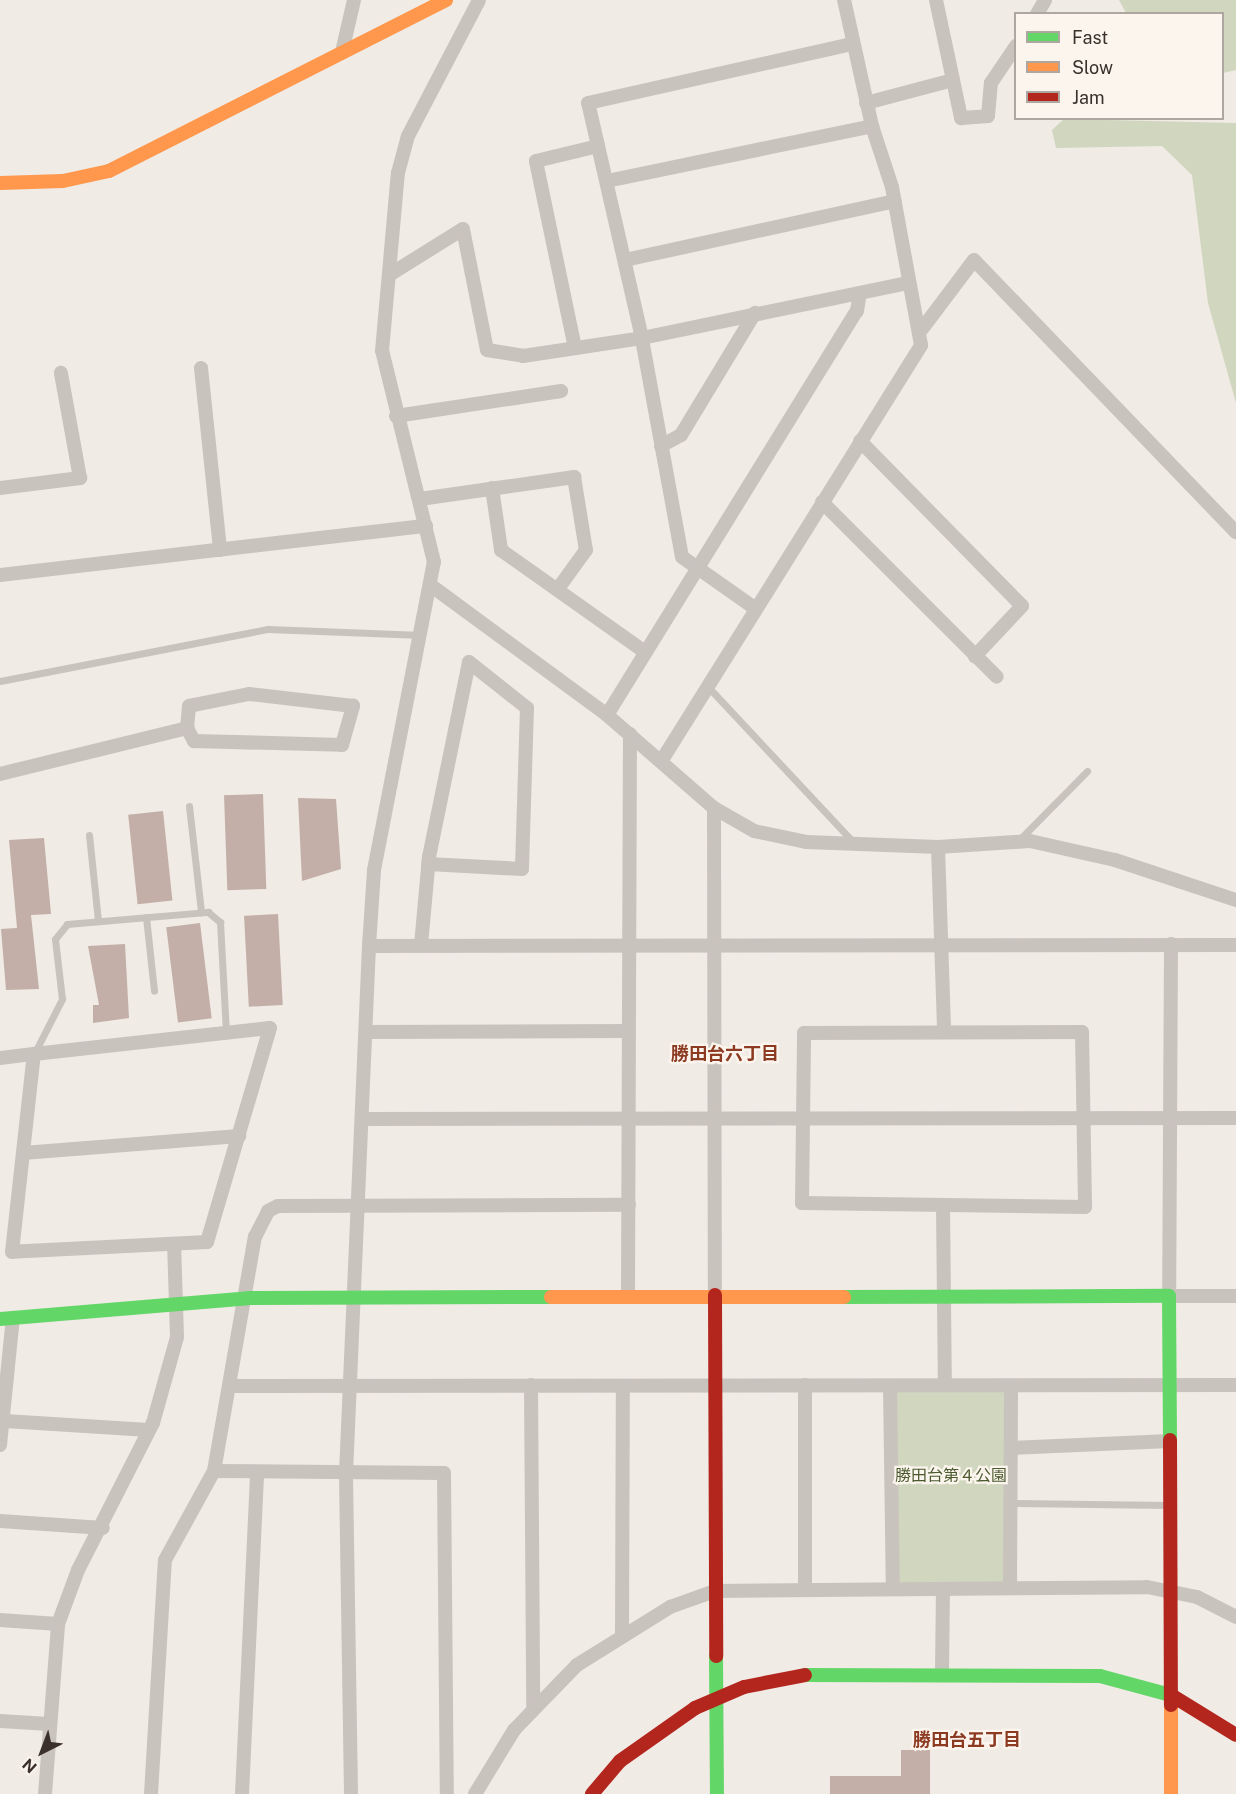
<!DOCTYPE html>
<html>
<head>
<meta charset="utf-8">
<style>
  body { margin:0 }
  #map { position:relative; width:1236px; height:1794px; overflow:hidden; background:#f0ebe5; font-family:"Public Sans","Noto Sans JP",sans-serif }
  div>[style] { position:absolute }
  .green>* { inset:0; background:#d1d6bf; transform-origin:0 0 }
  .building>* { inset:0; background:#c3afa7; transform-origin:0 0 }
  .lane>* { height:7px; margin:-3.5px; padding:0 3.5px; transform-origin:3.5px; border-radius:3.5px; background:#c9c3be }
  .street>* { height:14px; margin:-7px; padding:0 7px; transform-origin:7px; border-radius:7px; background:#c9c3be }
  .fast>* { height:14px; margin:-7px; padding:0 7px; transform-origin:7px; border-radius:7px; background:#63d668 }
  .slow>* { height:14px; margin:-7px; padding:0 7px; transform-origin:7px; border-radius:7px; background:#ff974d }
  .jam>* { height:14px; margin:-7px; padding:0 7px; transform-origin:7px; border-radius:7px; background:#b3261e }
  span { translate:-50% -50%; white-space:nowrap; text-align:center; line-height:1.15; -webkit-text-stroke:4.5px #fbf5ee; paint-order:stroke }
  .park-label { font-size:16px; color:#4a5a2e }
  .neighbourhood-label { font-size:18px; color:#8c3b22; font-weight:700 }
  .legend { position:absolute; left:1014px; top:12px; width:210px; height:108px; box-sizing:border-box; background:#fbf5ee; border:2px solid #aea6a0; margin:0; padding:8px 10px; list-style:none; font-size:18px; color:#3b302b }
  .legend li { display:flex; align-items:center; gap:12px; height:30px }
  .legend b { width:30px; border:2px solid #aea6a0 }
  .north { position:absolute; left:12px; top:1722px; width:60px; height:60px; -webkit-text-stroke:4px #fbf5ee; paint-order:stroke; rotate:222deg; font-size:16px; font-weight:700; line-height:24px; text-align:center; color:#3b302b }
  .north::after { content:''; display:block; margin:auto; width:21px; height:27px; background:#3b302b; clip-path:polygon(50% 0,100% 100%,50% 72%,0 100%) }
</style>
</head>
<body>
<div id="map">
  <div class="green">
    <i style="clip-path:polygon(1119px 0,1236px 0,1236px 70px,1223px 73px,1222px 14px,1126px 13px)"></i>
    <i style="clip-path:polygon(1064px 119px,1236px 123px,1236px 403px,1208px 303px,1192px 175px,1162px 146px,1056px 148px,1052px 130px)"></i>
    <i style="left:890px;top:1386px;width:121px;height:203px"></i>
  </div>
  <div class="building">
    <i style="left:263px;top:794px;width:95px;height:39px;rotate:88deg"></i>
    <i style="clip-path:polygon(298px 798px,336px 799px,341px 869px,302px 881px)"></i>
    <i style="left:163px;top:811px;width:90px;height:35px;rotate:84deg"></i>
    <i style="clip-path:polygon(44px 838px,51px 914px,31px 915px,39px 989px,6px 990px,1px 929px,17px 928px,9px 840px)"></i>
    <i style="left:278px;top:914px;width:91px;height:34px;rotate:87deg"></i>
    <i style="left:200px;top:923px;width:96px;height:34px;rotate:83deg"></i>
    <i style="clip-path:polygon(125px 944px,129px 1018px,93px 1023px,93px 1005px,99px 1005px,88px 946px)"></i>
    <i style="clip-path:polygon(901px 1750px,930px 1750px,930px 1794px,830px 1794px,830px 1776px,901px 1776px)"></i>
  </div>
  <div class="lane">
    <i style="left:0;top:681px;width:273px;rotate:-11deg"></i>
    <i style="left:268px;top:629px;width:154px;rotate:2.2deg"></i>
    <i style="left:710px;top:689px;width:209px;rotate:46.9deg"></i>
    <i style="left:189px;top:806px;width:107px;rotate:83.5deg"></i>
    <i style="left:89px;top:835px;width:86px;rotate:84deg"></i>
    <i style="left:1019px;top:840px;width:97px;rotate:-45.4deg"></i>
    <i style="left:146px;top:917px;width:74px;rotate:83.8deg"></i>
    <i style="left:34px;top:1054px;width:62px;rotate:-63deg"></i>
    <i style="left:62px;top:999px;width:60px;rotate:-96.7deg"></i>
    <i style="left:55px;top:939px;width:19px;rotate:-51deg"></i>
    <i style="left:67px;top:924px;width:142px;rotate:-4.9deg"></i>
    <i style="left:208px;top:912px;width:16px;rotate:40deg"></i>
    <i style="left:220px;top:922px;width:111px;rotate:86.9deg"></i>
    <i style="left:1011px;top:1503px;width:157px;rotate:0.7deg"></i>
  </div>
  <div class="street">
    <i style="left:936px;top:0;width:121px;rotate:78deg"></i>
    <i style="left:961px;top:118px;width:27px;rotate:-4deg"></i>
    <i style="left:988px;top:116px;width:33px;rotate:-85deg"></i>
    <i style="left:991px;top:83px;width:45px;rotate:-56deg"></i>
    <i style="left:1037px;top:14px;width:16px;rotate:-60deg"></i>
    <i style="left:342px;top:52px;width:53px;rotate:-77deg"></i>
    <i style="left:866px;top:103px;width:90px;rotate:-14.8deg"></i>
    <i style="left:607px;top:181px;width:271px;rotate:-11.7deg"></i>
    <i style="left:625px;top:260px;width:276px;rotate:-12.3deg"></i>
    <i style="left:389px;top:275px;width:87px;rotate:-31.9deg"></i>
    <i style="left:463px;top:229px;width:123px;rotate:78.8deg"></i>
    <i style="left:487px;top:350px;width:36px;rotate:9deg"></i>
    <i style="left:523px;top:356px;width:120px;rotate:-8.6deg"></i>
    <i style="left:642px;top:338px;width:272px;rotate:-11.7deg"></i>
    <i style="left:922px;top:329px;width:86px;rotate:-53deg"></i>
    <i style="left:974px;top:260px;width:378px;rotate:46.1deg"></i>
    <i style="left:575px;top:348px;width:191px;rotate:-101.8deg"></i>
    <i style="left:536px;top:161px;width:64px;rotate:-13.6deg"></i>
    <i style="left:201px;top:368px;width:183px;rotate:84deg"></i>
    <i style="left:396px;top:416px;width:167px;rotate:-8.6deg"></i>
    <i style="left:860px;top:441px;width:231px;rotate:45.5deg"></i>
    <i style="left:1022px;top:606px;width:69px;rotate:133.2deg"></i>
    <i style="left:661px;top:446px;width:23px;rotate:-29deg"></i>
    <i style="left:681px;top:435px;width:143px;rotate:-58.8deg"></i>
    <i style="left:0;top:488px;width:81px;rotate:-7.1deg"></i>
    <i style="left:80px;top:478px;width:107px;rotate:-100.3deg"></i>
    <i style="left:492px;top:488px;width:63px;rotate:81.7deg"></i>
    <i style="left:501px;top:550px;width:176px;rotate:35.3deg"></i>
    <i style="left:420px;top:499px;width:156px;rotate:-8.1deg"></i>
    <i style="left:574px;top:477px;width:74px;rotate:80.7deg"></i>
    <i style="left:586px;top:550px;width:49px;rotate:125.9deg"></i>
    <i style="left:822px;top:502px;width:247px;rotate:45deg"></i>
    <i style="left:0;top:575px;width:429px;rotate:-6.6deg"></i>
    <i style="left:433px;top:587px;width:216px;rotate:36.3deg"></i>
    <i style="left:607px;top:715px;width:142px;rotate:41deg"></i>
    <i style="left:714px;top:808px;width:46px;rotate:29.9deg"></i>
    <i style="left:754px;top:831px;width:53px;rotate:11.9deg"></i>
    <i style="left:806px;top:842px;width:132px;rotate:2.2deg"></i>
    <i style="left:938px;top:847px;width:92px;rotate:-3.7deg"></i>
    <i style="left:1030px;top:841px;width:87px;rotate:12.6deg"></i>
    <i style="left:1115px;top:860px;width:127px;rotate:18.3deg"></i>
    <i style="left:756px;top:609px;width:90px;rotate:-144.9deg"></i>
    <i style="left:682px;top:557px;width:223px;rotate:-100.4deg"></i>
    <i style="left:642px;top:338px;width:241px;rotate:-102.9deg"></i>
    <i style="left:588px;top:103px;width:271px;rotate:-12.6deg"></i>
    <i style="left:607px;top:715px;width:475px;rotate:-58.3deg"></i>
    <i style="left:857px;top:311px;width:18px;rotate:-81deg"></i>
    <i style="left:662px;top:760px;width:489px;rotate:-58deg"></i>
    <i style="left:921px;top:345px;width:161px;rotate:-100.4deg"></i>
    <i style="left:892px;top:187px;width:64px;rotate:-108.2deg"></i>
    <i style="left:872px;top:126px;width:129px;rotate:-102.5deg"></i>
    <i style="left:0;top:774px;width:193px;rotate:-13.8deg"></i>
    <i style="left:187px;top:728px;width:15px;rotate:62deg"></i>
    <i style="left:194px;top:741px;width:148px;rotate:1.5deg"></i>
    <i style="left:342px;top:745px;width:41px;rotate:-74.2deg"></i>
    <i style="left:353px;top:706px;width:105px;rotate:-173.4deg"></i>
    <i style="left:249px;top:694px;width:61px;rotate:168.7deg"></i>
    <i style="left:189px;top:706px;width:22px;rotate:95deg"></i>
    <i style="left:714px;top:808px;width:487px;rotate:89.9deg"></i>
    <i style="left:938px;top:847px;width:185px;rotate:88.1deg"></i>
    <i style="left:1171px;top:944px;width:352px;rotate:90.3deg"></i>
    <i style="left:1169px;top:1296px;width:67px"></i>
    <i style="left:421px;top:945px;width:88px;rotate:-84.8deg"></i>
    <i style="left:429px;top:857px;width:199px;rotate:-78.4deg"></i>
    <i style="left:469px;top:662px;width:74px;rotate:38.4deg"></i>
    <i style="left:527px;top:708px;width:161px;rotate:91.8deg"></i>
    <i style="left:522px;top:869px;width:94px;rotate:-177deg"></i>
    <i style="left:369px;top:946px;width:867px;rotate:-0.07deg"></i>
    <i style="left:366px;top:1032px;width:263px;rotate:-0.2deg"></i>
    <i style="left:1082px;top:1032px;width:175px;rotate:89deg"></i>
    <i style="left:1085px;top:1207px;width:283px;rotate:-179.2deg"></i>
    <i style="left:802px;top:1203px;width:170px;rotate:-89.3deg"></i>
    <i style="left:804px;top:1033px;width:278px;rotate:-0.2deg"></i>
    <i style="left:0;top:1058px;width:34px;rotate:-7deg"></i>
    <i style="left:34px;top:1054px;width:237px;rotate:-6.3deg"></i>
    <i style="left:270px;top:1028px;width:223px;rotate:106.4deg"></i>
    <i style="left:207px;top:1242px;width:195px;rotate:177.1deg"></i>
    <i style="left:12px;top:1252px;width:199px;rotate:-83.7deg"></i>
    <i style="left:362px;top:1119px;width:874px;rotate:-0.07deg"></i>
    <i style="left:23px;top:1153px;width:217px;rotate:-4.5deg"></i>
    <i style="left:943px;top:1206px;width:179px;rotate:89.4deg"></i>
    <i style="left:628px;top:1296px;width:562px;rotate:-89.8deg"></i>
    <i style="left:531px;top:1385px;width:321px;rotate:89.6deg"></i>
    <i style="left:232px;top:1386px;width:1004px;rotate:-0.06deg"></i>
    <i style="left:890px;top:1386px;width:203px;rotate:89.2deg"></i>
    <i style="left:5px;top:1421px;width:144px;rotate:3.6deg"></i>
    <i style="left:0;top:1445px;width:128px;rotate:-84.2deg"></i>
    <i style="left:1011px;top:1448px;width:159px;rotate:-2.5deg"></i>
    <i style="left:214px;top:1471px;width:230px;rotate:0.5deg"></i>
    <i style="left:444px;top:1473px;width:321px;rotate:89.5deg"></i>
    <i style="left:0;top:1521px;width:103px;rotate:3.9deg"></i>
    <i style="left:1010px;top:1588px;width:202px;rotate:-89.7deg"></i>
    <i style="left:805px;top:1589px;width:204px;rotate:-90deg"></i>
    <i style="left:0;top:1620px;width:58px;rotate:3.9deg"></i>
    <i style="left:622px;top:1634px;width:248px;rotate:-89.8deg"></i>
    <i style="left:942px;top:1671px;width:81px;rotate:-89.3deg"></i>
    <i style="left:0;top:1721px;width:49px;rotate:3.5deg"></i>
    <i style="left:45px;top:1794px;width:170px;rotate:-85.6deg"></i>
    <i style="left:58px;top:1624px;width:58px;rotate:-69.7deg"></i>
    <i style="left:78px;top:1570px;width:165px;rotate:-63deg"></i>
    <i style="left:153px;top:1423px;width:89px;rotate:-74.4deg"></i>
    <i style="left:177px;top:1337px;width:93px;rotate:-91.8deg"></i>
    <i style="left:151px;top:1794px;width:234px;rotate:-86.6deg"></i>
    <i style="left:165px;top:1560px;width:102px;rotate:-61.2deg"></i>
    <i style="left:214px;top:1471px;width:238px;rotate:-80.1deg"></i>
    <i style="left:255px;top:1237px;width:29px;rotate:-63deg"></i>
    <i style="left:268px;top:1211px;width:11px;rotate:-27deg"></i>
    <i style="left:278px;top:1206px;width:351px;rotate:-0.2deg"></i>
    <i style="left:242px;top:1794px;width:321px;rotate:-87.3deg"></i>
    <i style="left:351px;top:1794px;width:321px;rotate:-90.9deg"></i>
    <i style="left:346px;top:1473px;width:528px;rotate:-87.5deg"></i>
    <i style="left:369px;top:946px;width:76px;rotate:-86.2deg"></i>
    <i style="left:374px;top:870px;width:314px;rotate:-79deg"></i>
    <i style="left:434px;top:562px;width:217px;rotate:-103.8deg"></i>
    <i style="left:382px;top:351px;width:179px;rotate:-84.9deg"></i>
    <i style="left:398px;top:173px;width:38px;rotate:-75deg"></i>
    <i style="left:408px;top:136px;width:153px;rotate:-62.4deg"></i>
    <i style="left:475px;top:1794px;width:75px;rotate:-58.6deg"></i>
    <i style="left:514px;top:1730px;width:91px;rotate:-45.9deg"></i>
    <i style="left:577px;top:1665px;width:110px;rotate:-31.9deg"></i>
    <i style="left:670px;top:1607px;width:48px;rotate:-19.6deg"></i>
    <i style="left:715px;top:1591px;width:432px;rotate:-0.5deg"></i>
    <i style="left:1147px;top:1587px;width:51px;rotate:11.3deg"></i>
    <i style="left:1197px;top:1597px;width:44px;rotate:27.1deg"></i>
  </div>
  <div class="fast">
    <i style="left:844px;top:1297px;width:325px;rotate:-0.2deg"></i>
    <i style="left:1169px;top:1296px;width:144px;rotate:89.6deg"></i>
    <i style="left:0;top:1319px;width:249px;rotate:-4.8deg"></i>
    <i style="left:248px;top:1298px;width:303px;rotate:-0.2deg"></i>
    <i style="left:716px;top:1656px;width:138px;rotate:89.6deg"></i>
    <i style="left:805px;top:1675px;width:295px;rotate:0.2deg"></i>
    <i style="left:1100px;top:1676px;width:73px;rotate:15deg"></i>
  </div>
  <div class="slow">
    <i style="left:0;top:183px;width:63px;rotate:-1.8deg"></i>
    <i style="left:63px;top:181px;width:47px;rotate:-12.3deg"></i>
    <i style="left:109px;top:171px;width:378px;rotate:-26.9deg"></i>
    <i style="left:551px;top:1297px;width:293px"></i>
    <i style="left:1171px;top:1705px;width:89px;rotate:90deg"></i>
  </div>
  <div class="jam">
    <i style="left:715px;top:1295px;width:361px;rotate:89.8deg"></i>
    <i style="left:1170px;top:1440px;width:265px;rotate:89.8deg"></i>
    <i style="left:1171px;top:1695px;width:76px;rotate:31.6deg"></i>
    <i style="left:592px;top:1794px;width:43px;rotate:-49.7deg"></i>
    <i style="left:620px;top:1761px;width:92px;rotate:-35.2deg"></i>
    <i style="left:695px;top:1708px;width:53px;rotate:-23.2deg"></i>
    <i style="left:744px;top:1687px;width:62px;rotate:-11.1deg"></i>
  </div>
  <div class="park-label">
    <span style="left:951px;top:1476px">勝田台第４公園</span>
  </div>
  <div class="neighbourhood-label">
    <span style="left:725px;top:1054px">勝田台六丁目</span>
    <span style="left:967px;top:1740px">勝田台五丁目</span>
  </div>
  <ul class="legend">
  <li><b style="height:8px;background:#63d668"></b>Fast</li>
  <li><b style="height:8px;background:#ff974d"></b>Slow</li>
  <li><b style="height:8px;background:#b3261e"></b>Jam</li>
  </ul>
  <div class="north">N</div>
</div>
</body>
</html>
